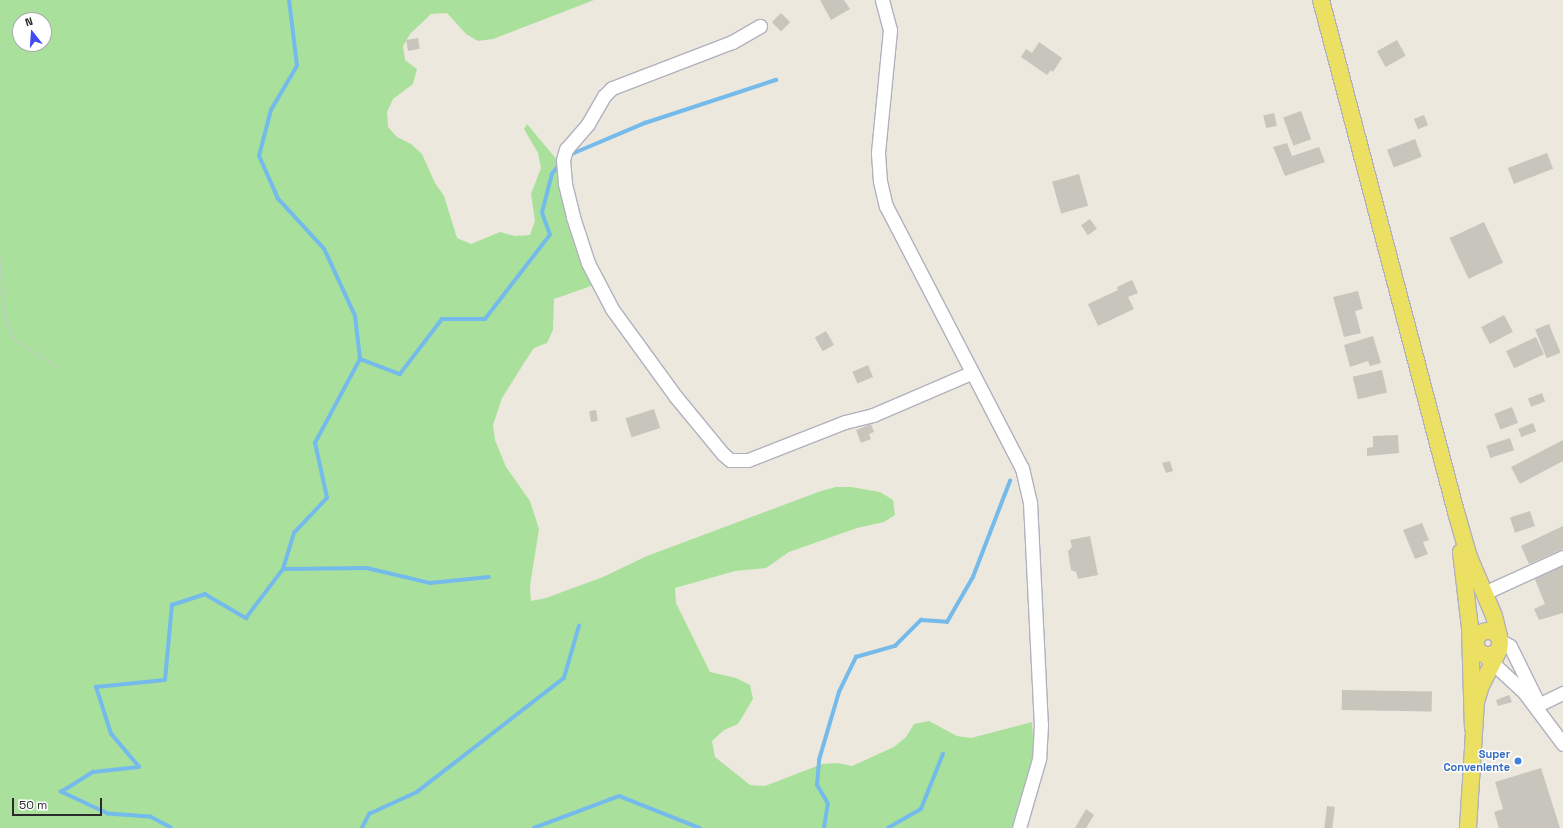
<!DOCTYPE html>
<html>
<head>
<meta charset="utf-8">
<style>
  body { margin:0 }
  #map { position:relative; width:1563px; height:828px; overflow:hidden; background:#ece8dd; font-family:"Space Grotesk",sans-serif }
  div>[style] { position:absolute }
  .green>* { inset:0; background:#a9e19c }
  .stream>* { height:3.5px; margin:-1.75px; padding:0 1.75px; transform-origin:1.75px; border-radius:1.75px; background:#74baeb }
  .building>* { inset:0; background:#c8c6bc; transform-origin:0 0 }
  .path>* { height:2px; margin-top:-1px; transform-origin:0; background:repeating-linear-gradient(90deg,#c8c8c8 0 3px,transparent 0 5px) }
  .roads { filter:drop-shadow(1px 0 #b1b1be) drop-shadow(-1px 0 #b1b1be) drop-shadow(0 1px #b1b1be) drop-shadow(0 -1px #b1b1be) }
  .minor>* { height:13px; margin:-6.5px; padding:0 6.5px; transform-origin:6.5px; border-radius:6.5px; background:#fff }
  .major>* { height:16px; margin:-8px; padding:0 8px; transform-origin:8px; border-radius:8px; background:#ece062 }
  .major>.ring { margin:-8px; padding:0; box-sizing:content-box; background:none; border:16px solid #ece062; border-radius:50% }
  .dots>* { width:11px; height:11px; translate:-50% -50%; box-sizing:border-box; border:2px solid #fff; border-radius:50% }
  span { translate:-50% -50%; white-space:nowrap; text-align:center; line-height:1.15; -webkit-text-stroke:3px #fff; paint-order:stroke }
  .shop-label { font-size:11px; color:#366cbe; font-weight:700 }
  .right { translate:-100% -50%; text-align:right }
  .north { position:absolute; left:12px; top:12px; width:40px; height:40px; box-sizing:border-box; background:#fff; border:1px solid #aaa; border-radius:50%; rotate:343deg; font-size:11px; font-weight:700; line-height:16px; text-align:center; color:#2b2b2b }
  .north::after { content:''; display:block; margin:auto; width:14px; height:18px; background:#424af4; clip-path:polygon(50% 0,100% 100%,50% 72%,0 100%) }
  .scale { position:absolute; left:12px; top:798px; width:90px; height:18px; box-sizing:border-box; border:2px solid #2b2b2b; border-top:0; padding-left:5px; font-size:12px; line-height:14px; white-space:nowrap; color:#2b2b2b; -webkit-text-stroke:3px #fff; paint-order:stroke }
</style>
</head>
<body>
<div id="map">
  <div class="green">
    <i style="clip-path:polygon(evenodd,0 0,594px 0,493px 39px,478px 41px,466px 34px,447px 13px,431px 14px,410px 34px,403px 46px,405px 60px,417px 69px,413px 84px,393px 99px,387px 112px,388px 127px,397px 137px,411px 144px,422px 154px,435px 183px,444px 196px,457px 238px,471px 244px,500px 232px,515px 236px,530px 235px,535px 221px,531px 194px,541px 168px,538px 153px,524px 129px,527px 124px,558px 161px,594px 285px,554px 299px,553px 330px,547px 343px,534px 348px,526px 360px,502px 398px,493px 425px,495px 440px,506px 467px,530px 501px,539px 529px,530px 586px,531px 601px,546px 598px,603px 577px,647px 556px,821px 491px,836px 487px,851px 487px,880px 492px,893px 500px,895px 515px,884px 522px,857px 528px,789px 552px,766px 568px,735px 571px,675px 588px,676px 603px,710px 672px,736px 678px,750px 685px,753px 699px,738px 724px,724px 730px,712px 741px,715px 757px,750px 785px,765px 786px,822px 764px,838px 763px,852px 766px,894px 747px,906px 737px,914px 724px,929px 721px,957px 736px,971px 738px,1032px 722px,1034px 755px,1015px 828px,0 828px,0 0,20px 20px,44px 20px,44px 44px,20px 44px,20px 20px)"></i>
  </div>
  <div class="stream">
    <i style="left:567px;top:156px;width:85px;rotate:-22.9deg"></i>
    <i style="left:645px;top:123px;width:138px;rotate:-18.2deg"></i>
    <i style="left:360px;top:359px;width:43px;rotate:20.6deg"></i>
    <i style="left:400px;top:374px;width:69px;rotate:-52.6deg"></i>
    <i style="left:442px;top:319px;width:43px"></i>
    <i style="left:485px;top:319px;width:106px;rotate:-52.3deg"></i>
    <i style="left:550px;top:235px;width:23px;rotate:-110deg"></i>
    <i style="left:542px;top:213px;width:40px;rotate:-75.6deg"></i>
    <i style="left:552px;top:174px;width:11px;rotate:-52deg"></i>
    <i style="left:283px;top:569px;width:84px;rotate:-0.7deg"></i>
    <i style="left:367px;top:568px;width:65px;rotate:13.4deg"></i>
    <i style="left:430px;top:583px;width:59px;rotate:-5.8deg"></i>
    <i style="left:171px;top:828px;width:24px;rotate:-152deg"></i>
    <i style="left:150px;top:817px;width:42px;rotate:-175.9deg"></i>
    <i style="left:108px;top:814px;width:52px;rotate:-154.9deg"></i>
    <i style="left:61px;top:792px;width:38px;rotate:-32deg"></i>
    <i style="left:93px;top:772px;width:46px;rotate:-6.2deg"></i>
    <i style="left:139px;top:767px;width:43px;rotate:-130.3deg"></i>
    <i style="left:111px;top:734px;width:49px;rotate:-107.7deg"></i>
    <i style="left:96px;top:687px;width:69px;rotate:-5.8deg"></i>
    <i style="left:165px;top:680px;width:75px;rotate:-84.7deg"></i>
    <i style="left:172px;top:605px;width:35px;rotate:-18deg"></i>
    <i style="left:205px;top:594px;width:48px;rotate:30.3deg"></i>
    <i style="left:246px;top:618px;width:61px;rotate:-52.9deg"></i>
    <i style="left:283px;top:569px;width:38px;rotate:-73deg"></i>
    <i style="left:294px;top:533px;width:48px;rotate:-46.7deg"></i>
    <i style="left:327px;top:498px;width:56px;rotate:-102.3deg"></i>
    <i style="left:315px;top:443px;width:95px;rotate:-61.8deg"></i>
    <i style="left:360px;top:359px;width:43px;rotate:-96.6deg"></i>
    <i style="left:355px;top:316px;width:74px;rotate:-114.8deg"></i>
    <i style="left:324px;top:249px;width:68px;rotate:-132.6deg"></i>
    <i style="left:278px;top:199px;width:47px;rotate:-113.8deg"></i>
    <i style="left:259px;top:156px;width:48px;rotate:-75.4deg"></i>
    <i style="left:271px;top:110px;width:51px;rotate:-59.4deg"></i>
    <i style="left:297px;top:66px;width:66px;rotate:-96.9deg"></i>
    <i style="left:362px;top:828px;width:16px;rotate:-63deg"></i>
    <i style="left:369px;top:814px;width:53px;rotate:-24.6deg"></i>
    <i style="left:417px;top:792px;width:186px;rotate:-37.8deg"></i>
    <i style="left:564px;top:678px;width:54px;rotate:-73.9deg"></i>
    <i style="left:534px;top:828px;width:91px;rotate:-20.6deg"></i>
    <i style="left:619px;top:796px;width:87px;rotate:21.6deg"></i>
    <i style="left:824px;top:828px;width:24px;rotate:-81deg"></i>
    <i style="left:828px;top:804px;width:22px;rotate:-120deg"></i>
    <i style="left:817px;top:785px;width:25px;rotate:-85deg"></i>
    <i style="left:819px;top:760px;width:71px;rotate:-73.6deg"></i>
    <i style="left:839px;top:692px;width:39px;rotate:-64deg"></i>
    <i style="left:856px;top:657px;width:41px;rotate:-15.8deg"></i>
    <i style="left:895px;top:646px;width:37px;rotate:-45deg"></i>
    <i style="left:921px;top:620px;width:26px;rotate:4deg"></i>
    <i style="left:947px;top:622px;width:52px;rotate:-60deg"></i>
    <i style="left:973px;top:577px;width:103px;rotate:-68.9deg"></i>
    <i style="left:888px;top:828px;width:38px;rotate:-30deg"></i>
    <i style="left:921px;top:809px;width:59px;rotate:-68.2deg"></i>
  </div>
  <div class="building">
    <i style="clip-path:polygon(820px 0,844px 0,850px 9px,831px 20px)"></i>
    <i style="left:781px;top:13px;width:13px;height:13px;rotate:45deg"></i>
    <i style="left:418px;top:38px;width:11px;height:12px;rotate:80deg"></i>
    <i style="left:1397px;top:40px;width:18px;height:23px;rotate:61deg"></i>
    <i style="clip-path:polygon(1039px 42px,1062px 58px,1053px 72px,1051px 70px,1047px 75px,1021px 57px,1026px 49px,1032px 53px)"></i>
    <i style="left:1301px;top:111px;width:30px;height:19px;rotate:70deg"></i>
    <i style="left:1274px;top:113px;width:13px;height:11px;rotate:77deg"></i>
    <i style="left:1424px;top:115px;width:11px;height:11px;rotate:68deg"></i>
    <i style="left:1415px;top:139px;width:19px;height:30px;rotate:69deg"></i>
    <i style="clip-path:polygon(1287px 143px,1292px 156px,1319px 147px,1325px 162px,1285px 176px,1273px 147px)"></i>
    <i style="left:1547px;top:153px;width:17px;height:42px;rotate:69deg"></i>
    <i style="left:1079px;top:174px;width:33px;height:28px;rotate:74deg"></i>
    <i style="left:1090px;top:219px;width:12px;height:11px;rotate:55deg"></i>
    <i style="left:1484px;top:222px;width:45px;height:38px;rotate:65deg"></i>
    <i style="clip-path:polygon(1132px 280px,1138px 293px,1128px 297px,1134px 309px,1098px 326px,1088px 304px,1118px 290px,1117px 287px)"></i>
    <i style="clip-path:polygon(1358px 291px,1363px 309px,1355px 311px,1361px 333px,1344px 337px,1333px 297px)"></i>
    <i style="left:1504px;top:315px;width:19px;height:26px;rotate:62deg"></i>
    <i style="left:1549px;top:324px;width:31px;height:15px;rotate:68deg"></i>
    <i style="left:826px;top:331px;width:16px;height:13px;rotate:60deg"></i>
    <i style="clip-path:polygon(1373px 336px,1381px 363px,1370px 366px,1368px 361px,1350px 367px,1344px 345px)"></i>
    <i style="left:1536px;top:337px;width:19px;height:33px;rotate:65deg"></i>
    <i style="left:868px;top:365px;width:13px;height:17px;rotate:67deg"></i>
    <i style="left:1382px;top:370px;width:23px;height:30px;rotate:77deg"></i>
    <i style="left:1542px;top:393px;width:9px;height:15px;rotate:69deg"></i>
    <i style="left:1512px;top:407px;width:17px;height:19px;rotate:69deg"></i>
    <i style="left:654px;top:409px;width:20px;height:30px;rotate:72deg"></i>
    <i style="left:596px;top:410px;width:11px;height:7px;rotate:80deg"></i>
    <i style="left:1533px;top:423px;width:9px;height:16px;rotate:69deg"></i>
    <i style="clip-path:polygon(871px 424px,874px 432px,869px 434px,871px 439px,861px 443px,856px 430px)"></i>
    <i style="clip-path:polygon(1398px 435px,1399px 453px,1367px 456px,1367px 448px,1373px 447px,1373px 436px)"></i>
    <i style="left:1510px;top:438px;width:13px;height:25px;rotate:72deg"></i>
    <i style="clip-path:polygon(1563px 440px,1563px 461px,1520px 484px,1511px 467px)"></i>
    <i style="clip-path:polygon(1170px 461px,1173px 471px,1166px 473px,1162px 463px)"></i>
    <i style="left:1530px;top:511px;width:16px;height:21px;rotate:72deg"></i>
    <i style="clip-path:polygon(1422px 523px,1429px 540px,1423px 542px,1428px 554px,1415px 559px,1403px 530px)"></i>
    <i style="clip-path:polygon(1563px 526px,1563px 549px,1529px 564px,1521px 546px)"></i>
    <i style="clip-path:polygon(1090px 536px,1098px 575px,1078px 579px,1076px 572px,1071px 570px,1068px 551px,1072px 547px,1070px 540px)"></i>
    <i style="clip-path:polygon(1563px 564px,1563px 613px,1539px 620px,1534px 609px,1545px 604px,1534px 577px)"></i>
    <i style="left:1342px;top:690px;width:90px;height:20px;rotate:1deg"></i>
    <i style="clip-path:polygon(1509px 695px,1512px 702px,1498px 706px,1496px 700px)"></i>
    <i style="clip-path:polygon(1541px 768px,1560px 828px,1499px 828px,1494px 812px,1503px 809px,1495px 782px)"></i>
    <i style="left:1327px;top:806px;width:8px;height:22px;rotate:7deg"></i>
    <i style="clip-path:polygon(1086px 809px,1094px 815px,1086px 828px,1075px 828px)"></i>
  </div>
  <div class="path">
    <i style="left:0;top:258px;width:63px;rotate:84.6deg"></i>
    <i style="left:6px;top:321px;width:19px;rotate:69deg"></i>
    <i style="left:13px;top:339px;width:53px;rotate:31.9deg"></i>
  </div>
  <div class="roads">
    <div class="minor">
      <i style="left:882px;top:0;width:31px;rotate:75deg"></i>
      <i style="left:890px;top:30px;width:124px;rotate:95.6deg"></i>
      <i style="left:878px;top:153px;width:28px;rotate:86deg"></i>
      <i style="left:880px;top:181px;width:26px;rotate:77deg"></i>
      <i style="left:886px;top:206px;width:295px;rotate:62.6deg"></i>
      <i style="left:1022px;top:468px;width:35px;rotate:77deg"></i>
      <i style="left:1030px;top:502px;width:222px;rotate:87.2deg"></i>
      <i style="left:1041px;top:724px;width:35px;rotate:93deg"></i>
      <i style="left:1039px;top:759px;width:72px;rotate:106.2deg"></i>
      <i style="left:760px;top:26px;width:32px;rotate:150deg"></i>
      <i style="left:732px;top:42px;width:129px;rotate:159deg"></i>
      <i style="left:612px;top:88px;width:11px;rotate:135deg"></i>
      <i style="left:604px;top:96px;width:32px;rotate:120deg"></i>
      <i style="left:588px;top:124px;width:33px;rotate:131deg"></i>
      <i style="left:566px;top:149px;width:11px;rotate:105deg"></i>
      <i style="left:563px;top:160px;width:24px;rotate:85deg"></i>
      <i style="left:565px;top:184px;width:34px;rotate:76deg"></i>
      <i style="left:573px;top:217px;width:48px;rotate:71.9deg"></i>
      <i style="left:588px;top:263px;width:52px;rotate:62.4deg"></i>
      <i style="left:612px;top:309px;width:109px;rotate:54deg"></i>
      <i style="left:676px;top:397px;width:74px;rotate:50.5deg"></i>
      <i style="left:723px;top:454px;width:9px;rotate:41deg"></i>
      <i style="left:730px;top:460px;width:18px"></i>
      <i style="left:748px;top:460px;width:104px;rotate:-21.4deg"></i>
      <i style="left:845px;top:422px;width:29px;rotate:-14deg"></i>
      <i style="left:873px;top:415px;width:107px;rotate:-23.2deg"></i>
      <i style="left:1484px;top:593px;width:87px;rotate:-24.5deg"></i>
      <i style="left:1501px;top:641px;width:10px;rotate:29deg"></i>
      <i style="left:1510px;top:646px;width:59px;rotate:63.9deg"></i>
      <i style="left:1484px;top:655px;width:54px;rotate:42.8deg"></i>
      <i style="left:1524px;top:692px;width:65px;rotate:53.1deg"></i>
      <i style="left:1538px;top:705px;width:28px;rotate:-26deg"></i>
    </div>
    <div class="major">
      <i style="left:1321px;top:0;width:529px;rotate:75.23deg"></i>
      <i style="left:1456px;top:512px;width:47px;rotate:73.9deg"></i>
      <i style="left:1469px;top:557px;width:64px;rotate:67deg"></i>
      <i style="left:1494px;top:616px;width:21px;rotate:76deg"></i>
      <i style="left:1461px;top:552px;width:77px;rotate:83.2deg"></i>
      <i style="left:1470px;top:628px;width:100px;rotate:88.3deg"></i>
      <i class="ring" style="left:1476px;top:631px;width:8px;height:8px"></i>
      <i style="left:1468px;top:828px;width:126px;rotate:-86.4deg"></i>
      <i style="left:1476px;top:702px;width:17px;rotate:-73deg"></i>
      <i style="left:1481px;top:686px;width:40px;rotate:-63.4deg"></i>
    </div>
  </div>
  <div class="dots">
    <i style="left:1518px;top:761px;background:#3f7fe0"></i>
  </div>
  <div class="shop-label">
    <span class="right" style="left:1510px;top:761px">Super<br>Conveniente</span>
  </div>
  <div class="north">N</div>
  <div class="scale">50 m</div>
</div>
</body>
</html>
